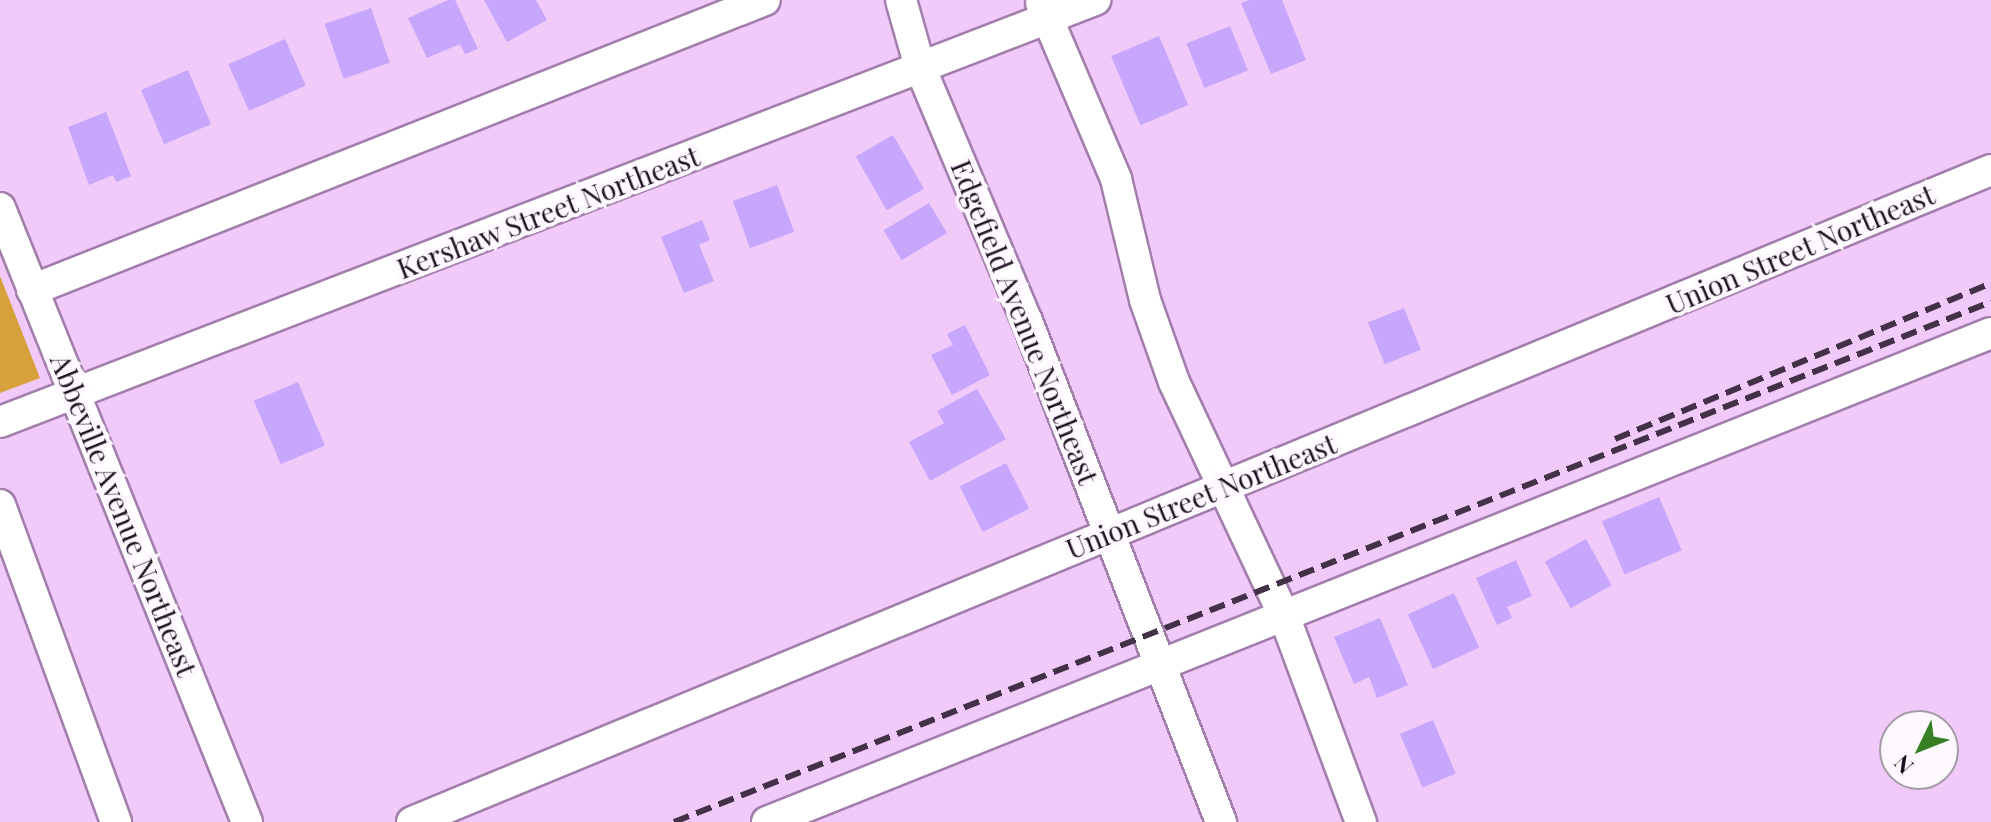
<!DOCTYPE html>
<html>
<head>
<meta charset="utf-8">
<style>
  body { margin:0 }
  #map { position:relative; width:1991px; height:822px; overflow:hidden; background:#f2cafa; font-family:"Playfair Display",serif }
  div>[style] { position:absolute }
  .green>* { inset:0; background:#d6a13b }
  .building>* { inset:0; background:#c6a7fc; transform-origin:0 0 }
  .roads { filter:drop-shadow(2px 0 #a27eab) drop-shadow(-2px 0 #a27eab) drop-shadow(0 2px #a27eab) drop-shadow(0 -2px #a27eab) }
  .street>* { height:30px; margin:-15px; padding:0 15px; transform-origin:15px; border-radius:15px; background:#fff }
  .rail>* { height:6px; margin-top:-3px; transform-origin:0; background:repeating-linear-gradient(90deg,#433147 0 16px,transparent 0 24px) }
  span { translate:-50% -50%; white-space:nowrap; text-align:center; line-height:1.15; -webkit-text-stroke:8px #fdf9fe; paint-order:stroke }
  .street-label { font-size:28px; color:#1f1122 }
  .north { position:absolute; left:1879px; top:710px; width:80px; height:80px; box-sizing:border-box; background:#fdf9fe; border:2px solid #a49ca6; border-radius:50%; rotate:227deg; font-size:22px; font-weight:700; line-height:32px; text-align:center; color:#1f1122 }
  .north::after { content:''; display:block; margin:auto; width:28px; height:36px; background:#378026; clip-path:polygon(50% 0,100% 100%,50% 72%,0 100%) }
</style>
</head>
<body>
<div id="map">
  <div class="green">
    <i style="clip-path:polygon(0 276px,40px 378px,0 393px)"></i>
  </div>
  <div class="building">
    <i style="clip-path:polygon(448px 0,455px 0,478px 49px,465px 54px,460px 44px,427px 58px,408px 18px)"></i>
    <i style="clip-path:polygon(484px 0,536px 0,547px 20px,507px 42px)"></i>
    <i style="clip-path:polygon(1249px 0,1282px 0,1306px 60px,1271px 74px,1241px 3px)"></i>
    <i style="left:371px;top:8px;width:58px;height:49px;rotate:71deg"></i>
    <i style="left:1230px;top:26px;width:48px;height:47px;rotate:68deg"></i>
    <i style="left:1159px;top:36px;width:75px;height:52px;rotate:67deg"></i>
    <i style="left:285px;top:39px;width:51px;height:62px;rotate:66deg"></i>
    <i style="left:188px;top:70px;width:59px;height:51px;rotate:67deg"></i>
    <i style="clip-path:polygon(106px 112px,131px 176px,116px 182px,113px 175px,89px 185px,68px 127px)"></i>
    <i style="left:893px;top:135px;width:62px;height:43px;rotate:60deg"></i>
    <i style="left:777px;top:185px;width:50px;height:47px;rotate:70deg"></i>
    <i style="left:929px;top:203px;width:35px;height:53px;rotate:59deg"></i>
    <i style="clip-path:polygon(702px 220px,710px 240px,699px 245px,714px 281px,684px 293px,661px 237px)"></i>
    <i style="left:1404px;top:308px;width:45px;height:39px;rotate:68deg"></i>
    <i style="clip-path:polygon(965px 325px,990px 375px,952px 395px,931px 355px,953px 345px,947px 334px)"></i>
    <i style="left:298px;top:382px;width:69px;height:48px;rotate:67deg"></i>
    <i style="clip-path:polygon(977px 389px,1006px 439px,930px 481px,909px 442px,944px 423px,937px 411px)"></i>
    <i style="left:1006px;top:463px;width:51px;height:52px;rotate:63deg"></i>
    <i style="left:1659px;top:497px;width:58px;height:62px;rotate:67deg"></i>
    <i style="left:1586px;top:539px;width:53px;height:47px;rotate:61deg"></i>
    <i style="clip-path:polygon(1516px 560px,1532px 596px,1507px 607px,1512px 618px,1497px 625px,1476px 578px)"></i>
    <i style="left:1454px;top:593px;width:60px;height:51px;rotate:65deg"></i>
    <i style="clip-path:polygon(1380px 618px,1408px 685px,1377px 698px,1369px 677px,1354px 684px,1334px 637px)"></i>
    <i style="left:1433px;top:720px;width:58px;height:36px;rotate:67deg"></i>
  </div>
  <div class="roads">
    <div class="street">
      <i style="left:901px;top:0;width:70px;rotate:74.2deg"></i>
      <i style="left:920px;top:67px;width:276px;rotate:67.2deg"></i>
      <i style="left:1027px;top:321px;width:537px;rotate:68.83deg"></i>
      <i style="left:1041px;top:3px;width:191px;rotate:66.9deg"></i>
      <i style="left:1116px;top:179px;width:124px;rotate:76.5deg"></i>
      <i style="left:1145px;top:300px;width:87px;rotate:70.5deg"></i>
      <i style="left:1174px;top:382px;width:261px;rotate:64.8deg"></i>
      <i style="left:1285px;top:618px;width:218px;rotate:69.6deg"></i>
      <i style="left:0;top:208px;width:662px;rotate:68.09deg"></i>
      <i style="left:32px;top:290px;width:788px;rotate:-21.59deg"></i>
      <i style="left:0;top:422px;width:1174px;rotate:-21.08deg"></i>
      <i style="left:0;top:505px;width:338px;rotate:69.9deg"></i>
      <i style="left:412px;top:822px;width:1708px;rotate:-22.44deg"></i>
      <i style="left:767px;top:822px;width:1318px;rotate:-21.78deg"></i>
    </div>
  </div>
  <div class="rail">
    <i style="left:1615px;top:439px;width:407px;rotate:-22.5deg"></i>
    <i style="left:674px;top:822px;width:1416px;rotate:-21.55deg"></i>
  </div>
  <div class="street-label">
    <span style="left:548px;top:212px;rotate:-21deg">Kershaw Street Northeast</span>
    <span style="left:1800px;top:249px;rotate:-23deg">Union Street Northeast</span>
    <span style="left:1025px;top:322px;rotate:68deg">Edgefield Avenue Northeast</span>
    <span style="left:1201px;top:496px;rotate:-22deg">Union Street Northeast</span>
    <span style="left:124px;top:515px;rotate:68deg">Abbeville Avenue Northeast</span>
  </div>
  <div class="north">N</div>
</div>
</body>
</html>
